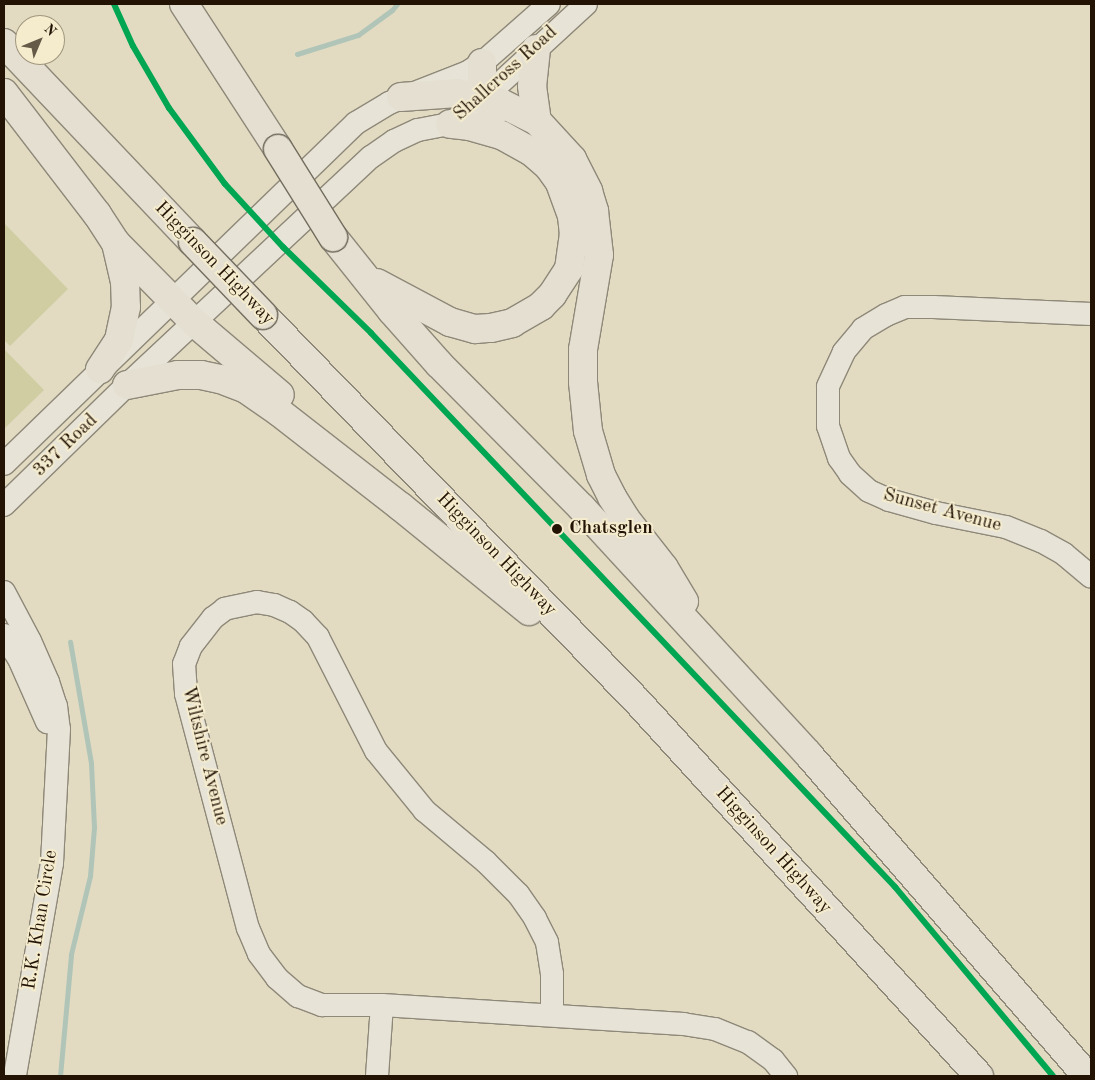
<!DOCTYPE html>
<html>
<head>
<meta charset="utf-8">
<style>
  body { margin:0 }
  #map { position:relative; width:1095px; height:1080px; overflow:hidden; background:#e2dbc2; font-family:"Old Standard TT",serif }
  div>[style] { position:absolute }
  .green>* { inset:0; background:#d0cda2 }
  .stream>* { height:5px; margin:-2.5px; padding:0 2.5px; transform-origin:2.5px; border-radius:2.5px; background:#b0c5b8 }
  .roads { filter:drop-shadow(1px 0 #8e8879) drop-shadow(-1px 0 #8e8879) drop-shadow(0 1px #8e8879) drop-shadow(0 -1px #8e8879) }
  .minor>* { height:22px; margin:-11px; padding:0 11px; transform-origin:11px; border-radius:11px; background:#e7e4d7 }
  .highway>* { height:28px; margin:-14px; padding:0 14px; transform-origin:14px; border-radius:14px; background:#e4dfd0 }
  .bridges { filter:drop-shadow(1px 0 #736d5f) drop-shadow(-1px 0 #736d5f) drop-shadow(0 1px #736d5f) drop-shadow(0 -1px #736d5f) }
  .highway-bridge>* { height:28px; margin:-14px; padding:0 14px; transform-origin:14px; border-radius:14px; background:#e4dfd0 }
  .rail-1>* { height:6px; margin:-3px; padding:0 3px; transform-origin:3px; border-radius:3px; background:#00a651 }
  .dots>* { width:14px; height:14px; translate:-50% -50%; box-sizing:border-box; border:2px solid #f5ecce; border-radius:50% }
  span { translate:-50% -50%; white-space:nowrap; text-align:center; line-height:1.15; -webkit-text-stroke:4px #f5ecce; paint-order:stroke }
  .street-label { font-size:19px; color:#221305 }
  .stop-label { font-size:19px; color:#221305; font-weight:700 }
  .left { translate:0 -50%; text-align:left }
  .frame { position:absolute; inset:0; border:5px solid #221305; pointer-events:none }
  .north { position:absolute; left:15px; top:15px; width:50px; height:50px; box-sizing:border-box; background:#f5ecce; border:1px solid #a1957e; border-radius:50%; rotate:45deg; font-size:14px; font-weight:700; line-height:20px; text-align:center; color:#221305 }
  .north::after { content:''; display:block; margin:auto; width:18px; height:22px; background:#655947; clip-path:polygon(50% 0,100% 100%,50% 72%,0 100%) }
</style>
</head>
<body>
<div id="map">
  <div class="green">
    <i style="clip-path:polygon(4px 223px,68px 289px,10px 346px,4px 340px)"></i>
    <i style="clip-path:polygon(4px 349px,44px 390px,4px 429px)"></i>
  </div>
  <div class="stream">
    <i style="left:297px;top:54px;width:64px;rotate:-17.3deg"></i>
    <i style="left:358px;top:35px;width:42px;rotate:-36.3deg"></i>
    <i style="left:392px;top:10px;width:8px;rotate:-50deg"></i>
    <i style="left:60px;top:1076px;width:122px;rotate:-84.8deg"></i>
    <i style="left:71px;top:954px;width:80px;rotate:-76.3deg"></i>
    <i style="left:90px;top:876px;width:49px;rotate:-85.3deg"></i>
    <i style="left:94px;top:827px;width:64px;rotate:-92.7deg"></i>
    <i style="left:91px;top:763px;width:123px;rotate:-99.8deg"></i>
  </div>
  <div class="roads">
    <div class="minor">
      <i style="left:1091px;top:314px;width:158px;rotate:-177.5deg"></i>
      <i style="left:933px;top:307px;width:28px;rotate:180deg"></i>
      <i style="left:905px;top:307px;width:21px;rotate:157deg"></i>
      <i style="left:886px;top:315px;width:27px;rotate:149deg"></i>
      <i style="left:863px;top:329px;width:30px;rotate:130deg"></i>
      <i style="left:844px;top:352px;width:38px;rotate:115deg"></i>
      <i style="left:828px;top:387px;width:39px;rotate:90deg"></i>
      <i style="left:828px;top:426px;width:34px;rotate:71deg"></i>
      <i style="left:839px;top:458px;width:19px;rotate:55deg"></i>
      <i style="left:850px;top:474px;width:25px;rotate:42deg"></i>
      <i style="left:869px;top:491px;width:22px;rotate:24deg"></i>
      <i style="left:889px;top:500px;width:49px;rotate:15.5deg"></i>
      <i style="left:936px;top:513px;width:71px;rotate:11.3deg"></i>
      <i style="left:1006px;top:527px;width:38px;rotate:22deg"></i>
      <i style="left:1041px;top:541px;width:26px;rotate:29deg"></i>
      <i style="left:1064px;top:554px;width:35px;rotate:40deg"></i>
      <i style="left:4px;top:464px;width:490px;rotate:-44.1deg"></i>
      <i style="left:356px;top:123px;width:39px;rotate:-31deg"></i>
      <i style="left:389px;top:103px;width:85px;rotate:-21.4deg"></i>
      <i style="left:468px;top:72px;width:17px;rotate:-33deg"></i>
      <i style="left:482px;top:63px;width:89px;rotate:-41.4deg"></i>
      <i style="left:4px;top:505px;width:172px;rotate:-44.3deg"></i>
      <i style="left:127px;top:385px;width:334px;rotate:-43.1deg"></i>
      <i style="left:371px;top:157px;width:28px;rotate:-35deg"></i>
      <i style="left:394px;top:141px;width:26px;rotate:-25deg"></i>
      <i style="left:418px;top:130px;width:33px;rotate:-11deg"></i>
      <i style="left:450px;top:124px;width:44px;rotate:-37.6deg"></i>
      <i style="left:485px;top:97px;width:137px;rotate:-42.6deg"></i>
      <i style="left:4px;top:592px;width:55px;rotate:62deg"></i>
      <i style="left:30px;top:641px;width:45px;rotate:66.3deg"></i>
      <i style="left:48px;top:682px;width:25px;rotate:72deg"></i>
      <i style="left:56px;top:706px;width:23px;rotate:83deg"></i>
      <i style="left:59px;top:729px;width:134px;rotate:93deg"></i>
      <i style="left:52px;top:863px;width:216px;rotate:99.9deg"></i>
      <i style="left:4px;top:635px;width:31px;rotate:58deg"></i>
      <i style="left:20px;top:661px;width:67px;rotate:66.1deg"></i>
      <i style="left:552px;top:1015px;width:41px;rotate:-90deg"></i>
      <i style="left:552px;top:974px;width:32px;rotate:-99deg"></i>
      <i style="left:547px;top:942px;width:27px;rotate:-117deg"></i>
      <i style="left:535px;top:918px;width:29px;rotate:-125deg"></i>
      <i style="left:518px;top:894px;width:45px;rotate:-135deg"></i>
      <i style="left:486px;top:862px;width:80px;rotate:-140.1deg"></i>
      <i style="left:425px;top:811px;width:77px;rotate:-129.2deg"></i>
      <i style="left:376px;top:751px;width:128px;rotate:-117deg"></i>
      <i style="left:318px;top:637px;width:22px;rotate:-133deg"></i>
      <i style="left:303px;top:621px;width:16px;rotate:-145deg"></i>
      <i style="left:290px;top:612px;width:17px;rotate:-156deg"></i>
      <i style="left:274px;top:605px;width:17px;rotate:-170deg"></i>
      <i style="left:257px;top:602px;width:33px;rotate:168deg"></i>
      <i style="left:225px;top:609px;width:15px;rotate:143deg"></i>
      <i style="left:213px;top:618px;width:36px;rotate:128deg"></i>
      <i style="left:191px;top:646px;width:19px;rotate:111deg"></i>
      <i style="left:184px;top:664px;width:30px;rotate:86deg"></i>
      <i style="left:186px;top:694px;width:242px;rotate:75.2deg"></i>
      <i style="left:248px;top:928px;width:28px;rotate:67deg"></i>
      <i style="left:259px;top:954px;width:30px;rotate:53deg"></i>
      <i style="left:277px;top:978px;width:28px;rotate:41deg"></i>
      <i style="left:298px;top:996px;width:26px;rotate:21deg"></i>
      <i style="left:322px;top:1005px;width:60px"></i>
      <i style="left:382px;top:1005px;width:302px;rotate:3.6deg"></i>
      <i style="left:683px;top:1024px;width:32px;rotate:9deg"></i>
      <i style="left:715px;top:1029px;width:35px;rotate:22deg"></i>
      <i style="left:748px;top:1042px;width:31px;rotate:36deg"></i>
      <i style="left:773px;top:1060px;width:21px;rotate:51deg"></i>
      <i style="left:377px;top:1076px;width:71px;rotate:-86deg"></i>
    </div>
    <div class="highway">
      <i style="left:184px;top:4px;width:173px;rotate:57deg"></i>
      <i style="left:4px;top:43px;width:274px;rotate:46.5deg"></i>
      <i style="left:536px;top:49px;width:37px;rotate:96deg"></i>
      <i style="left:532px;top:86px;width:35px;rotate:82deg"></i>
      <i style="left:482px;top:63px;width:23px;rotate:90deg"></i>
      <i style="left:482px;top:86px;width:11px;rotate:75deg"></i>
      <i style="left:485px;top:97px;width:18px;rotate:63deg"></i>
      <i style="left:4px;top:93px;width:153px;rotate:52.5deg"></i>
      <i style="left:97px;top:214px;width:35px;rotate:57deg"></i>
      <i style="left:116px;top:243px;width:39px;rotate:77deg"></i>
      <i style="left:125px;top:281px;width:26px;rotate:88deg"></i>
      <i style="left:126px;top:307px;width:34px;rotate:102deg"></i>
      <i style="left:119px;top:340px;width:35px;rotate:123deg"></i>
      <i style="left:401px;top:97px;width:56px;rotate:-4.1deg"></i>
      <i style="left:457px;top:93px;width:45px;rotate:12.8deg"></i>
      <i style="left:501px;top:103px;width:40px;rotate:26.6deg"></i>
      <i style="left:537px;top:121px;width:52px;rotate:47.4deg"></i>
      <i style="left:572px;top:159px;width:36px;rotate:63deg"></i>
      <i style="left:588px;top:191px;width:21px;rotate:73deg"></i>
      <i style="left:594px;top:211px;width:44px;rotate:83.5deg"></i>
      <i style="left:599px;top:255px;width:96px;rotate:99.6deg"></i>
      <i style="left:583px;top:350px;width:32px;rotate:90deg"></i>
      <i style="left:583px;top:382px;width:49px;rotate:84.2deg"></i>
      <i style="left:588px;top:431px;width:46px;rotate:73.5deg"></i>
      <i style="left:601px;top:475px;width:25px;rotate:63deg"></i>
      <i style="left:612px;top:497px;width:25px;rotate:58deg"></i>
      <i style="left:625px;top:518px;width:63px;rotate:52deg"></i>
      <i style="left:664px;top:568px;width:39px;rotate:59deg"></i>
      <i style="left:333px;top:237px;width:95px;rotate:51.4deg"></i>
      <i style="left:392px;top:311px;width:71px;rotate:48.4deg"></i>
      <i style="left:439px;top:364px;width:203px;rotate:45.2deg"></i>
      <i style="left:582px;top:508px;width:334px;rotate:47.4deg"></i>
      <i style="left:808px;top:754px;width:426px;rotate:49.1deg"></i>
      <i style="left:116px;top:243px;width:112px;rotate:45.4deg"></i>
      <i style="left:195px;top:323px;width:111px;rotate:40.3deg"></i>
      <i style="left:377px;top:283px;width:83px;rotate:28.1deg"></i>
      <i style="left:450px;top:322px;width:26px;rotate:16deg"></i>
      <i style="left:475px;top:329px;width:16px;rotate:-4deg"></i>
      <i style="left:491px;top:328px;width:22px;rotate:-13deg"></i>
      <i style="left:512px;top:323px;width:34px;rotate:-30deg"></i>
      <i style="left:541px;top:306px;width:16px;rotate:-45deg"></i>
      <i style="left:552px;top:295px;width:31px;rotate:-57deg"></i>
      <i style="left:569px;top:269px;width:34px;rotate:-82deg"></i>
      <i style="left:574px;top:235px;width:19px;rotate:-96deg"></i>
      <i style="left:572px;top:216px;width:37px;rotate:-110deg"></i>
      <i style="left:559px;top:181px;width:19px;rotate:-126deg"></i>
      <i style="left:548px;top:166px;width:21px;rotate:-139deg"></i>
      <i style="left:532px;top:152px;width:35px;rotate:-151deg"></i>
      <i style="left:501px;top:135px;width:32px;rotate:-164deg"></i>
      <i style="left:470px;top:126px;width:20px;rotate:-174deg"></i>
      <i style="left:263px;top:315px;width:539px;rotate:45.9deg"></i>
      <i style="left:638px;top:702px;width:506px;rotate:47.64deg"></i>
      <i style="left:127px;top:385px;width:52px;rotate:-11.1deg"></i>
      <i style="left:178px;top:375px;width:23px"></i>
      <i style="left:201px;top:375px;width:19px;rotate:12deg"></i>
      <i style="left:220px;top:379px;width:28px;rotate:21deg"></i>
      <i style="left:246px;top:389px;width:40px;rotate:34.9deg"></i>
      <i style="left:279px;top:412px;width:155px;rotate:37.9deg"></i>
      <i style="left:401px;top:507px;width:165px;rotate:39.1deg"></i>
    </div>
  </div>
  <div class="bridges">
    <div class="highway-bridge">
      <i style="left:278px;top:149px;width:104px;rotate:58deg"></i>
      <i style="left:193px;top:242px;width:101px;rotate:46.2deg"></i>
    </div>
  </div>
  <div class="rail-1">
    <i style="left:114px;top:4px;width:46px;rotate:65.7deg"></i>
    <i style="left:133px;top:46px;width:72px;rotate:59.9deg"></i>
    <i style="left:169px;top:108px;width:94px;rotate:53.6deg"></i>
    <i style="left:225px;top:184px;width:86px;rotate:47.4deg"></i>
    <i style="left:283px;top:247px;width:123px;rotate:44.3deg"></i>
    <i style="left:371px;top:333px;width:763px;rotate:46.59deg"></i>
    <i style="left:895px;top:887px;width:246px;rotate:50.1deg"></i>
  </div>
  <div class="dots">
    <i style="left:557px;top:529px;background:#221305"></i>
  </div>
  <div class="street-label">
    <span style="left:506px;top:74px;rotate:-42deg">Shallcross Road</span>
    <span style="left:214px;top:264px;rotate:46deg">Higginson Highway</span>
    <span style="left:66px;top:446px;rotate:-44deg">337 Road</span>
    <span style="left:942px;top:511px;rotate:15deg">Sunset Avenue</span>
    <span style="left:496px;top:555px;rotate:46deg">Higginson Highway</span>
    <span style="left:204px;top:756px;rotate:76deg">Wiltshire Avenue</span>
    <span style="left:773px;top:851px;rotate:48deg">Higginson Highway</span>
    <span style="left:41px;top:920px;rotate:-81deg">R.K. Khan Circle</span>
  </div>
  <div class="stop-label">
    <span class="left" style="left:569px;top:529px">Chatsglen</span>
  </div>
  <div class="frame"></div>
  <div class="north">N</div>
</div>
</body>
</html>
